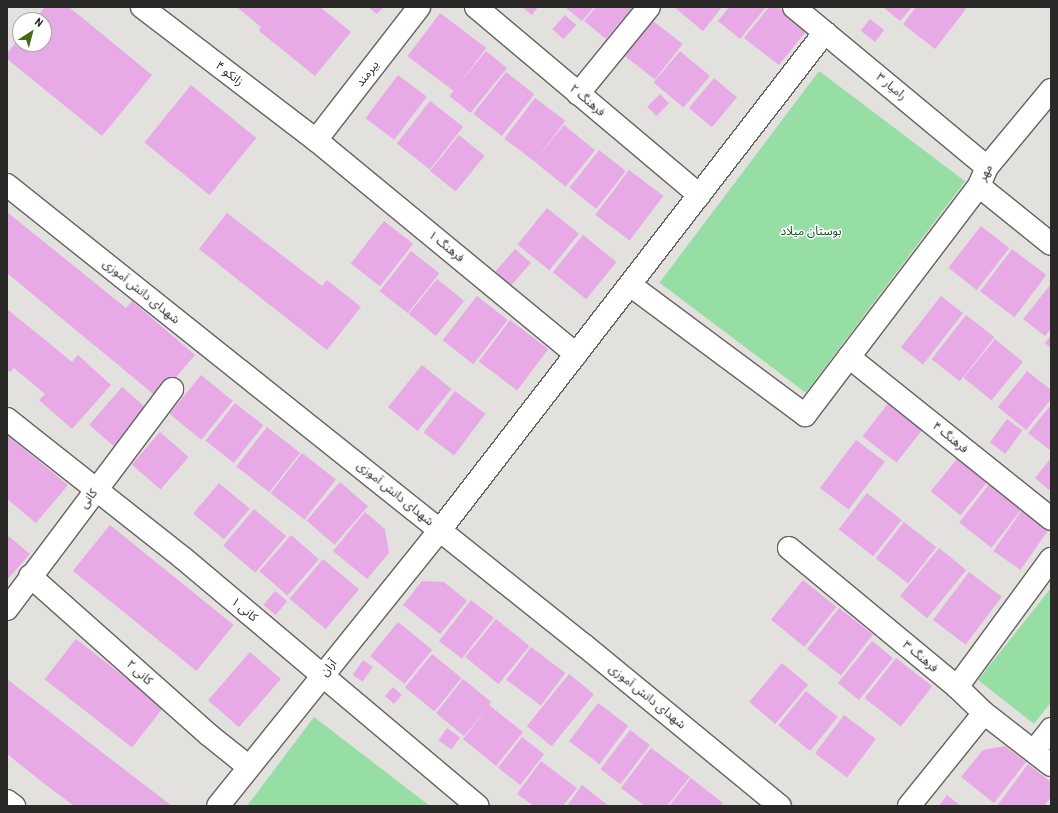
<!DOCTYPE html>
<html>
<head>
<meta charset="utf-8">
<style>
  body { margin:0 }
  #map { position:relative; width:1058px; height:813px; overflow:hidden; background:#e3e1de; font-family:"Roboto Condensed","Noto Sans Arabic",sans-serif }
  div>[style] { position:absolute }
  .green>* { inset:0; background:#96dea4; transform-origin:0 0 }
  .building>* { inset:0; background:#e8a9e7; transform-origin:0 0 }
  .roads { filter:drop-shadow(1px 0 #666361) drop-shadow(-1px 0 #666361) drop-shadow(0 1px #666361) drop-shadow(0 -1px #666361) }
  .minor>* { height:22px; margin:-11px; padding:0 11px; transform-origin:11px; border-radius:11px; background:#fff }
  span { translate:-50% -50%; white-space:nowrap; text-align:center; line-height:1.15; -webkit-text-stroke:3px #fff; paint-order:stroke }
  .street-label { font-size:12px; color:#2a2928 }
  .park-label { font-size:12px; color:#1a4d28 }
  .frame { position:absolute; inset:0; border:8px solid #2a2928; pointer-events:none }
  .north { position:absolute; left:12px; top:12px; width:40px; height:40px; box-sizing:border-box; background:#fff; border:1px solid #aaa9a9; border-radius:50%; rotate:36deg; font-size:11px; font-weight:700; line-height:16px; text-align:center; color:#2a2928 }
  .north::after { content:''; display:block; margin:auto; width:14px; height:18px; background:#49661a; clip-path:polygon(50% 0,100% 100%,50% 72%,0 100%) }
</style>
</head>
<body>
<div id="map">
  <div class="green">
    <i style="left:819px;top:71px;width:183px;height:265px;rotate:37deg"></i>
    <i style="clip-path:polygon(1051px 588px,1051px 702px,1034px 724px,978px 680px)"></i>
    <i style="clip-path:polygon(314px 717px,430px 806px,247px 806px)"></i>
  </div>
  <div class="building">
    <i style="clip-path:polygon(45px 7px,69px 7px,152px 75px,102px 136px,7px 59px,7px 53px,20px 38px,20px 44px,44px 44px,44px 20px,34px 20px)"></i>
    <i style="clip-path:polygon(237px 7px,320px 7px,351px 32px,315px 76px,259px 31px,261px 27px)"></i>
    <i style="clip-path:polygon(368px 7px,384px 7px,377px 14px)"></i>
    <i style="clip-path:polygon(522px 7px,538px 7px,532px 15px)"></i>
    <i style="clip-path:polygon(565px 7px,594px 7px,582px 21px)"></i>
    <i style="clip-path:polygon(596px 7px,633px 7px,606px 39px,584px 21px)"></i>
    <i style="clip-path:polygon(674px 7px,722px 7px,703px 31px)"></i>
    <i style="clip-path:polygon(729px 7px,766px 7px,740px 39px,718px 21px)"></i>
    <i style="clip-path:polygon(769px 7px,778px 7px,807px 30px,779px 65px,744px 38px)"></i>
    <i style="clip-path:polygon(883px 7px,912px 7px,900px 21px)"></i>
    <i style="clip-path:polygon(916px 7px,963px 7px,966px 9px,935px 49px,903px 24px)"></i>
    <i style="left:440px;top:13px;width:58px;height:54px;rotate:37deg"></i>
    <i style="left:565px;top:15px;width:15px;height:19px;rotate:42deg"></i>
    <i style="left:648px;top:17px;width:44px;height:45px;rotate:38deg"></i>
    <i style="left:870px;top:19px;width:18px;height:15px;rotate:38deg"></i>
    <i style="left:486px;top:51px;width:27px;height:58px;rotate:39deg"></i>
    <i style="left:680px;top:51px;width:39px;height:41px;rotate:40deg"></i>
    <i style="left:506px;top:72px;width:36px;height:53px;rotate:38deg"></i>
    <i style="left:398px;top:75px;width:36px;height:54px;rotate:37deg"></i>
    <i style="left:714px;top:78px;width:30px;height:39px;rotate:40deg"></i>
    <i style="left:191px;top:85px;width:84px;height:74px;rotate:39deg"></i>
    <i style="left:660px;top:94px;width:13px;height:18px;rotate:45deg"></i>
    <i style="left:535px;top:98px;width:38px;height:51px;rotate:37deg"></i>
    <i style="left:430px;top:101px;width:42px;height:54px;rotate:38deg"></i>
    <i style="left:564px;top:125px;width:40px;height:47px;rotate:39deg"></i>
    <i style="left:459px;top:135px;width:33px;height:46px;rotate:39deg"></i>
    <i style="left:599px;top:150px;width:34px;height:48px;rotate:38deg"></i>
    <i style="left:629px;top:170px;width:43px;height:56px;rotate:37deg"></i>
    <i style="left:547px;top:208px;width:41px;height:47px;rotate:39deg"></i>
    <i style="clip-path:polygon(7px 212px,126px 308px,132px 301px,195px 355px,158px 398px,7px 273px)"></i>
    <i style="clip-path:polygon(227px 213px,322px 286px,327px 280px,361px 307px,327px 350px,199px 249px)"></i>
    <i style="left:384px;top:221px;width:37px;height:54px;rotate:38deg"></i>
    <i style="left:981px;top:226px;width:36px;height:53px;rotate:38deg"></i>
    <i style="left:583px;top:235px;width:43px;height:48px;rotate:39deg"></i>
    <i style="left:515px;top:249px;width:21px;height:30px;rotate:41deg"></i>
    <i style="left:1012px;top:249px;width:43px;height:53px;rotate:37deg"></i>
    <i style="left:411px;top:251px;width:36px;height:51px;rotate:38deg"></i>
    <i style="left:437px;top:279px;width:35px;height:45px;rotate:39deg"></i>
    <i style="clip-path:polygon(1051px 284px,1051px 329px,1045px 336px,1023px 319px)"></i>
    <i style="left:477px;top:296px;width:39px;height:56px;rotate:38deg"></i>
    <i style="left:941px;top:296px;width:28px;height:65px;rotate:38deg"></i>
    <i style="clip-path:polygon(7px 309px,72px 362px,78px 355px,111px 385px,72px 429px,39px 400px,45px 394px,14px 368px,10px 372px,7px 370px)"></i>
    <i style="left:966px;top:315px;width:36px;height:56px;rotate:38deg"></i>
    <i style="left:510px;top:320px;width:48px;height:52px;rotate:37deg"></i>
    <i style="clip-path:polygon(1051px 335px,1051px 348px,1045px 343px)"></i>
    <i style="left:995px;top:339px;width:36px;height:50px;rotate:39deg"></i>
    <i style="left:422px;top:365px;width:38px;height:54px;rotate:39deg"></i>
    <i style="clip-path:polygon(1027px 371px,1051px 390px,1051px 399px,1026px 430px,998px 407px)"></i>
    <i style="left:201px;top:375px;width:41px;height:50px;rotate:39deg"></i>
    <i style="left:122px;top:387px;width:40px;height:50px;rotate:41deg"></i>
    <i style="left:455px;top:391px;width:38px;height:52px;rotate:37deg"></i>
    <i style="left:894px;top:396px;width:43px;height:51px;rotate:38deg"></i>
    <i style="left:235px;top:403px;width:36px;height:48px;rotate:38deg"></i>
    <i style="clip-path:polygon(1051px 405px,1051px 451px,1028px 433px)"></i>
    <i style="left:1007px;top:419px;width:19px;height:29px;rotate:36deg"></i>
    <i style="left:267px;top:427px;width:42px;height:50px;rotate:38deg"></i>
    <i style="left:160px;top:432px;width:38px;height:43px;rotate:41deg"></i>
    <i style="clip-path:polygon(7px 435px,68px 485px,36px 523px,7px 499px)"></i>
    <i style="left:856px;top:440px;width:36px;height:60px;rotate:37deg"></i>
    <i style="left:302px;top:453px;width:43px;height:51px;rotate:38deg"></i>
    <i style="left:961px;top:454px;width:38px;height:48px;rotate:39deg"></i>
    <i style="clip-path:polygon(1051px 458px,1051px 487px,1049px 490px,1035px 478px)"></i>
    <i style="left:340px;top:482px;width:37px;height:51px;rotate:41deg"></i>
    <i style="left:219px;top:483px;width:40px;height:40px;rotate:40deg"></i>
    <i style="left:990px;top:483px;width:41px;height:50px;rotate:38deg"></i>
    <i style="left:867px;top:493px;width:44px;height:46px;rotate:38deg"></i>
    <i style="left:254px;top:509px;width:42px;height:48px;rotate:40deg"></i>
    <i style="left:1022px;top:510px;width:33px;height:50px;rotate:35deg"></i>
    <i style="clip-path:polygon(365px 512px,385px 529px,389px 553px,367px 579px,333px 551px)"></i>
    <i style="left:904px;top:522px;width:41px;height:46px;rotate:38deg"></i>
    <i style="left:110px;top:525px;width:159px;height:59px;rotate:39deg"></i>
    <i style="clip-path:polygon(7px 535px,30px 554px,7px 580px)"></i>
    <i style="left:291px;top:535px;width:37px;height:48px;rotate:41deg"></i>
    <i style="left:939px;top:548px;width:35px;height:62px;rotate:39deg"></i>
    <i style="left:323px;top:559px;width:47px;height:52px;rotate:40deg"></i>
    <i style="left:969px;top:572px;width:41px;height:60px;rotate:37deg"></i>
    <i style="left:803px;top:580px;width:43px;height:51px;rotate:39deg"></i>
    <i style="clip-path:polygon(422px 581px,444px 582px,467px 601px,440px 634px,403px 605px)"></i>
    <i style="left:275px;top:591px;width:16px;height:18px;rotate:40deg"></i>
    <i style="left:471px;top:600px;width:29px;height:52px;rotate:38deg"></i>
    <i style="left:839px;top:608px;width:43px;height:52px;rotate:38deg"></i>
    <i style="left:496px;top:619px;width:43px;height:49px;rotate:39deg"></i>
    <i style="left:398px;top:622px;width:44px;height:44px;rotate:39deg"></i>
    <i style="left:76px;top:639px;width:111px;height:51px;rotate:38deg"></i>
    <i style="left:872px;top:641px;width:27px;height:54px;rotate:39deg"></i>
    <i style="left:531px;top:647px;width:43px;height:41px;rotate:37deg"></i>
    <i style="left:250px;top:652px;width:41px;height:64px;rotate:41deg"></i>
    <i style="left:432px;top:654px;width:38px;height:43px;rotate:39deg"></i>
    <i style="left:896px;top:658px;width:46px;height:51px;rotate:38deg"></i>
    <i style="left:363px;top:660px;width:12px;height:18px;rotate:35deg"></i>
    <i style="left:782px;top:663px;width:34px;height:51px;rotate:40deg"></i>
    <i style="left:569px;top:674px;width:32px;height:67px;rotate:39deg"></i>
    <i style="clip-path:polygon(7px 679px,112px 760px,172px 806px,74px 806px,46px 785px,7px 754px)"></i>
    <i style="clip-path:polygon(463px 679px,491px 702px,489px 705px,523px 732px,496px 766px,463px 739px,488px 708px,464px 736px,436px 713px)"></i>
    <i style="left:393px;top:687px;width:12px;height:12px;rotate:42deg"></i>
    <i style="left:806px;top:691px;width:41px;height:44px;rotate:39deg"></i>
    <i style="left:598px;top:703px;width:38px;height:48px;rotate:37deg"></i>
    <i style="left:844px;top:715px;width:40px;height:48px;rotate:37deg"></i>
    <i style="left:447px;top:728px;width:16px;height:15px;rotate:35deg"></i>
    <i style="left:630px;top:730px;width:25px;height:49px;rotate:37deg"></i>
    <i style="left:522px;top:737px;width:28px;height:39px;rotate:38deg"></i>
    <i style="clip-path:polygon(1005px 746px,1026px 762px,994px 803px,961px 777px,983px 750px)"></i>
    <i style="clip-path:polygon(651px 748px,690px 777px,667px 806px,645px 806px,621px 788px)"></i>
    <i style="clip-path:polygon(541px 761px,577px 788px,563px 806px,534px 806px,517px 794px)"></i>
    <i style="clip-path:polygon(1028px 764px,1051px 782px,1051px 797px,1044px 806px,997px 806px)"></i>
    <i style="clip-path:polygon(691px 778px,723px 803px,721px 806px,669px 806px)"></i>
    <i style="clip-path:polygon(582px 785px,609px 806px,567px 806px)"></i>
    <i style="clip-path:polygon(947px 795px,961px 806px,939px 806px)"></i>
  </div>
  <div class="roads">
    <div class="minor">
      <i style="left:142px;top:7px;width:219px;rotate:37.4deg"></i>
      <i style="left:316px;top:140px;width:337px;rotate:39.5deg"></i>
      <i style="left:476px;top:7px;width:292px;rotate:40.1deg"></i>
      <i style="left:794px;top:7px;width:251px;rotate:39.7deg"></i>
      <i style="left:1051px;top:90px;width:100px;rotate:129.7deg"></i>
      <i style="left:987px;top:167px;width:21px;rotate:113deg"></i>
      <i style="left:979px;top:186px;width:92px;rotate:38.9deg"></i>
      <i style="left:578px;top:94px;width:112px;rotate:-50.8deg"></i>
      <i style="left:316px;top:140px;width:168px;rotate:-52.2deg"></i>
      <i style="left:7px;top:185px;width:739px;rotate:38.58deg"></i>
      <i style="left:585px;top:646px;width:252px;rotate:39.4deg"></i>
      <i style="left:630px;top:285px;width:218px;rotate:36.6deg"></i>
      <i style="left:805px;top:415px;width:288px;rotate:-52.8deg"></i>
      <i style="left:849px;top:357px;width:259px;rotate:38.7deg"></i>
      <i style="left:7px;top:419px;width:224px;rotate:38.3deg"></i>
      <i style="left:183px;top:558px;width:385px;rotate:40.1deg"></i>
      <i style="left:789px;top:548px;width:218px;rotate:39.6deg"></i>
      <i style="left:957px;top:687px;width:37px;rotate:44deg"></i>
      <i style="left:984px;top:713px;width:85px;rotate:37.8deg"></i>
      <i style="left:30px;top:576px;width:239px;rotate:41.6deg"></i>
      <i style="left:209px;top:735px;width:51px;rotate:38.7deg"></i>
      <i style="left:7px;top:609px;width:275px;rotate:-53.1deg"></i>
      <i style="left:957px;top:687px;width:159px;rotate:-53.7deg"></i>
      <i style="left:1034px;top:751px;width:28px;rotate:-52deg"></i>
      <i style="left:7px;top:801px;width:9px;rotate:36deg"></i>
      <i style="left:218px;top:806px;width:354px;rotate:-51.2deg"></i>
      <i style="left:440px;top:530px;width:629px;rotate:-52.29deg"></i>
      <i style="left:909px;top:806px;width:119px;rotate:-51.1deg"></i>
    </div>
  </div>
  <div class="street-label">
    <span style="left:229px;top:74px;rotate:38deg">زانکو ۴</span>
    <span style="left:368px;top:74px;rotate:-52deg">بیرمند</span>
    <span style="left:891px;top:87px;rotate:40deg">رامیار ۳</span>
    <span style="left:587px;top:101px;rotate:40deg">فرهنگ ۲</span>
    <span style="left:986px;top:173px;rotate:-63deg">مهر</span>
    <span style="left:446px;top:247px;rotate:39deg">فرهنگ ۱</span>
    <span style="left:141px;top:292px;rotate:39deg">شهدای دانش آموزی</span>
    <span style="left:950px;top:438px;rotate:39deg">فرهنگ ۴</span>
    <span style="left:395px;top:494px;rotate:39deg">شهدای دانش آموزی</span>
    <span style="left:89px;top:499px;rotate:-52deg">کانی</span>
    <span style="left:244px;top:610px;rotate:40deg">کانی ۱</span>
    <span style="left:920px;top:657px;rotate:40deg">فرهنگ ۳</span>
    <span style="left:329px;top:668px;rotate:-51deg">آران</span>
    <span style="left:139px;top:673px;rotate:42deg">کانی ۲</span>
    <span style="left:647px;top:697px;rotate:39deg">شهدای دانش آموزی</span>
  </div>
  <div class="park-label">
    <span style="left:811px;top:232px">بوستان میلاد</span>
  </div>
  <div class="frame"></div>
  <div class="north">N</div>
</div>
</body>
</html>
